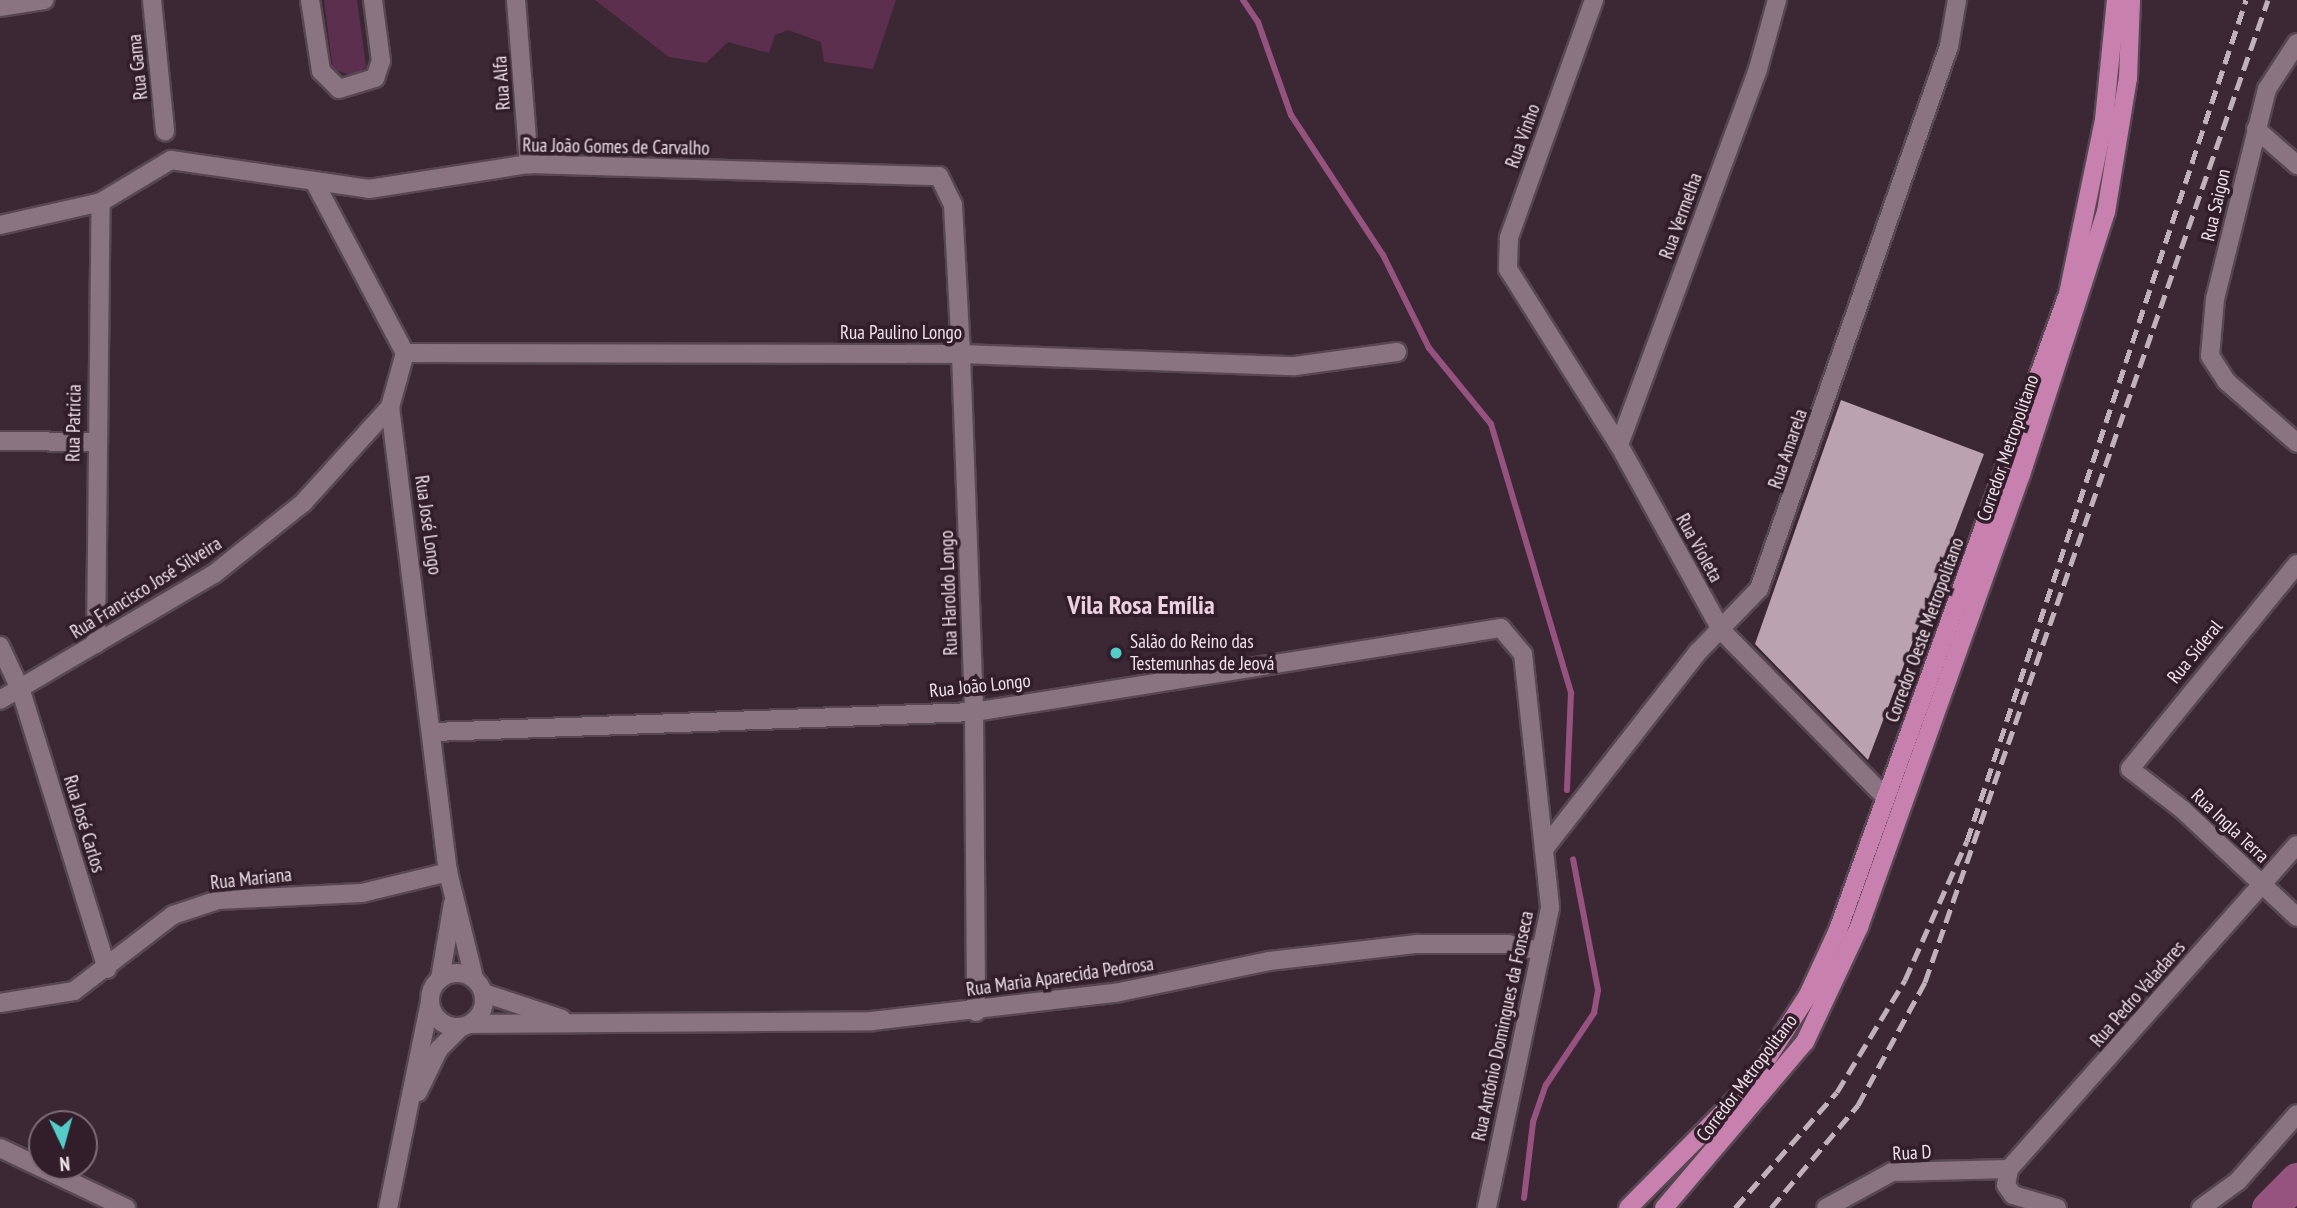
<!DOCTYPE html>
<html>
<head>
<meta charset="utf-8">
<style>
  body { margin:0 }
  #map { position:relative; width:2297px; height:1208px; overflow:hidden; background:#3c2834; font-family:"PT Sans Narrow",sans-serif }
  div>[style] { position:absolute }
  .green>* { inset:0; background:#5d2f4e }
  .stream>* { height:6px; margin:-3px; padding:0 3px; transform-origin:3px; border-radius:3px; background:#97537f }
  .river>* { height:35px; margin:-17.5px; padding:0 17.5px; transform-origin:17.5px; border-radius:17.5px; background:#97537f }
  .building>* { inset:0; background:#bba2b1 }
  .roads { filter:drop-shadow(2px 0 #574752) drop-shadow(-2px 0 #574752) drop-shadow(0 2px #574752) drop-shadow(0 -2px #574752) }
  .minor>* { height:18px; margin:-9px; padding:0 9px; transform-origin:9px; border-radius:9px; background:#8b7482 }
  .minor>.ring { margin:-9px; padding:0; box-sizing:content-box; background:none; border:18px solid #8b7482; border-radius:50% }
  .primary>* { height:18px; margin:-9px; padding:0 9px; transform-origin:9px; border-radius:9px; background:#c881af }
  .rail>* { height:5px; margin-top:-2.5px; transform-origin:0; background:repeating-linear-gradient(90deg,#c0b1ba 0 14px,transparent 0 21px) }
  .dots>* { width:19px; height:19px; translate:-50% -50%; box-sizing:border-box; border:4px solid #311e2a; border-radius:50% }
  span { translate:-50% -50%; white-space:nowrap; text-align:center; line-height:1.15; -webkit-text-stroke:7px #311e2a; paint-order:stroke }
  .street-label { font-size:19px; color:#efe2ea }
  .poi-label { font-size:19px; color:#efe2ea }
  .left { translate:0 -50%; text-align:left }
  .district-label { font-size:26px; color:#ebd1e1; font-weight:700 }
  .north { position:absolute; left:28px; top:1110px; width:70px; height:70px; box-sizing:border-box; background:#311e2a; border:2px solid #7d6c77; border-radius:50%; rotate:175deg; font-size:19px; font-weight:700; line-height:28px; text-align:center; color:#efe2ea }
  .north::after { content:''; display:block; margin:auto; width:24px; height:32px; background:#54cdc8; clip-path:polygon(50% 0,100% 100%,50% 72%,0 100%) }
</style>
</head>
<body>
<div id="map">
  <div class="green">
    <i style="clip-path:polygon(324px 0,357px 0,366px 67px,353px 76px,333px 69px)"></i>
    <i style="clip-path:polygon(595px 0,896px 0,873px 69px,824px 62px,821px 42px,788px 30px,775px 35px,769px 53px,728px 42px,706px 63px,669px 57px)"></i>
  </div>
  <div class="stream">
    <i style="left:1243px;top:0;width:27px;rotate:56deg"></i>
    <i style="left:1258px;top:22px;width:99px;rotate:70.5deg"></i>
    <i style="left:1291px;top:115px;width:168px;rotate:56.7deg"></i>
    <i style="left:1383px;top:255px;width:104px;rotate:63.7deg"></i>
    <i style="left:1429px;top:348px;width:98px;rotate:50.8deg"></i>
    <i style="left:1491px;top:424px;width:281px;rotate:73.4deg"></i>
    <i style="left:1571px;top:693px;width:97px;rotate:92.4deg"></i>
    <i style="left:1524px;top:1198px;width:77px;rotate:-83.2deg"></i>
    <i style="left:1533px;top:1122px;width:39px;rotate:-71deg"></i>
    <i style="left:1546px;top:1085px;width:87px;rotate:-56.3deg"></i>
    <i style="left:1594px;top:1013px;width:23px;rotate:-80deg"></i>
    <i style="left:1598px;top:990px;width:133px;rotate:-100.8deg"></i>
  </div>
  <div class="river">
    <i style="left:2269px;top:1208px;width:40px;rotate:-45deg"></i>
  </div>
  <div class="building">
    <i style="clip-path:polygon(1841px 400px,1984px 454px,1868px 760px,1755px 644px)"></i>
  </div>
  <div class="roads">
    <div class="minor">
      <i style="left:152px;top:0;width:132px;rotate:84.3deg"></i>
      <i style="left:310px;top:0;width:72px;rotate:81.2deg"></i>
      <i style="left:321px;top:71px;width:25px;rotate:45deg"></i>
      <i style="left:339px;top:89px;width:38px;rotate:-17deg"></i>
      <i style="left:375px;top:78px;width:18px;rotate:-71deg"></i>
      <i style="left:381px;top:61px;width:62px;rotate:-97.5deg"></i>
      <i style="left:516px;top:0;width:165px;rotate:85.5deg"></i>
      <i style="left:1594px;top:0;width:253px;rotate:109.7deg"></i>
      <i style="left:1509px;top:238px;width:31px;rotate:92deg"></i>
      <i style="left:1508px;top:269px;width:208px;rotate:57.8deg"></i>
      <i style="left:1619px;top:445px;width:211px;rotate:61.1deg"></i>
      <i style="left:1721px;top:630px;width:235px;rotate:45.5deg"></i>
      <i style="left:0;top:7px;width:45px;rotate:-9deg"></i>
      <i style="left:2297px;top:43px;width:55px;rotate:123.1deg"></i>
      <i style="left:2267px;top:89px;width:216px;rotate:103.9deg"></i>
      <i style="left:2215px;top:299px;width:57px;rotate:95deg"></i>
      <i style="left:2210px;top:356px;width:30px;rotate:57deg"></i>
      <i style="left:2226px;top:381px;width:94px;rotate:41.1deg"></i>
      <i style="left:2256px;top:129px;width:55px;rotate:41.3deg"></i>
      <i style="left:315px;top:183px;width:192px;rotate:62.1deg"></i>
      <i style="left:405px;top:353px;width:56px;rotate:105.5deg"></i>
      <i style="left:390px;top:407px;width:469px;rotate:82.9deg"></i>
      <i style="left:448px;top:872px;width:109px;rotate:76.2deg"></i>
      <i style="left:0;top:225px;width:104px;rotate:-12.8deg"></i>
      <i style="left:101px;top:202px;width:82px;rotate:-31deg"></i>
      <i style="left:171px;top:160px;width:200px;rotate:8.3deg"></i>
      <i style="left:369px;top:189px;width:162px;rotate:-8.9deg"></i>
      <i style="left:529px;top:164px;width:410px;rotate:1.7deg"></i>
      <i style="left:939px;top:176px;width:32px;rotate:64deg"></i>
      <i style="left:953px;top:205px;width:149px;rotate:86.9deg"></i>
      <i style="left:961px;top:354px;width:358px;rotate:87.9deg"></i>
      <i style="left:974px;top:712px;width:300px;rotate:89.6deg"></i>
      <i style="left:405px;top:353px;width:556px;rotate:0.1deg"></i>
      <i style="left:961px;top:354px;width:334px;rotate:2.1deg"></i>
      <i style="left:1295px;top:366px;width:103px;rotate:-7.8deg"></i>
      <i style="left:0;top:441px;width:95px;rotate:0.6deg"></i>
      <i style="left:1619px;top:445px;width:401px;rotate:-69.7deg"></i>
      <i style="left:1758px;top:69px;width:72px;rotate:-74.6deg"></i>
      <i style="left:2297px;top:564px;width:264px;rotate:129.2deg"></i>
      <i style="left:2130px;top:769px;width:67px;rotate:37.7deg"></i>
      <i style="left:2183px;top:810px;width:156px;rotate:43.2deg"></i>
      <i style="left:96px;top:644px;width:442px;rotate:-89.4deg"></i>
      <i style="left:0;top:646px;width:50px;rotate:65deg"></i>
      <i style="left:21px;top:691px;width:291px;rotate:72.8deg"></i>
      <i style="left:0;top:700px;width:248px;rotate:-30.5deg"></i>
      <i style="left:214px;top:574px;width:114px;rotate:-38.6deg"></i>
      <i style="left:303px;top:503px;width:130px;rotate:-47.8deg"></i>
      <i style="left:434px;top:732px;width:540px;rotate:-2.12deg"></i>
      <i style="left:974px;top:712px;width:534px;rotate:-9.06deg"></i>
      <i style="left:1501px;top:628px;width:34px;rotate:50deg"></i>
      <i style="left:1523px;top:654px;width:255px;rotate:83.9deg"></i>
      <i style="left:1550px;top:908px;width:307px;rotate:101.9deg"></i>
      <i style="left:1544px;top:849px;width:250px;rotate:-52deg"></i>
      <i style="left:1698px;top:652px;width:88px;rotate:-45.9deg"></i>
      <i style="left:1759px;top:589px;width:575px;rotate:-70.71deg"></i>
      <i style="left:1949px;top:46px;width:47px;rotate:-80.1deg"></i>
      <i class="ring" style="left:430px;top:973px;width:36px;height:36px"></i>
      <i style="left:440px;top:979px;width:77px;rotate:-80.3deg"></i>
      <i style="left:484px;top:993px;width:82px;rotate:18.4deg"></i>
      <i style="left:0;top:1003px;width:75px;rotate:-9.2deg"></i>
      <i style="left:74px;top:991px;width:125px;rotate:-37.5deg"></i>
      <i style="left:173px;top:915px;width:47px;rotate:-18.4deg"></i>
      <i style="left:218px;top:900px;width:144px;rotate:-2.8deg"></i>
      <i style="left:362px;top:893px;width:89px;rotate:-13.7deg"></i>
      <i style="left:470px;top:1024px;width:402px;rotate:-0.4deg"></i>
      <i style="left:872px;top:1021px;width:245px;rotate:-6.6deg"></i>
      <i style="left:1115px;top:993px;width:157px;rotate:-11.7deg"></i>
      <i style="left:1269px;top:961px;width:149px;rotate:-6.6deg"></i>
      <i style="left:1417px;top:944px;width:91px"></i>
      <i style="left:1508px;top:944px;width:33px;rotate:12deg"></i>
      <i style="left:418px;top:1092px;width:48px;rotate:-64deg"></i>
      <i style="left:439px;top:1049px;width:31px;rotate:-45deg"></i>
      <i style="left:0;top:1148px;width:140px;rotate:25.5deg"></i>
      <i style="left:388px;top:1208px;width:210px;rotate:-78.5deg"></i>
      <i style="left:1826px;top:1208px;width:75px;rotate:-28.6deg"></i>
      <i style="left:1892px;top:1172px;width:117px;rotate:-1.5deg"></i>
      <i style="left:2057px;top:1208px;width:46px;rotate:-163.5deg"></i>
      <i style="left:2013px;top:1195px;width:12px;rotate:-125deg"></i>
      <i style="left:2006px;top:1185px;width:16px;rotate:-79deg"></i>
      <i style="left:2009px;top:1169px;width:433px;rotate:-48.4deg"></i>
      <i style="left:2201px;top:1208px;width:46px;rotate:-36.1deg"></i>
      <i style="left:2238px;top:1181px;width:89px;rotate:-48.6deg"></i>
    </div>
    <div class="primary">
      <i style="left:1628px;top:1208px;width:173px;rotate:-45.2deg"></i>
      <i style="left:1750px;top:1085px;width:107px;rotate:-57.2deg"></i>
      <i style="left:1808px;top:995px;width:72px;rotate:-65.2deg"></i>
      <i style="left:1838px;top:930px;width:676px;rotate:-70.12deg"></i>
      <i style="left:2068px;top:294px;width:178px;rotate:-78.3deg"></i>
      <i style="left:2104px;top:120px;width:121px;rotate:-84.3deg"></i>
      <i style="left:1664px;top:1208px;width:218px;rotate:-49.7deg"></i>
      <i style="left:1805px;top:1042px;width:127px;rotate:-64.8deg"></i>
      <i style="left:1859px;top:927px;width:480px;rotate:-70.3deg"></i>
      <i style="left:2021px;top:475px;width:276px;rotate:-72.1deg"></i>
      <i style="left:2106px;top:212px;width:136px;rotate:-80.7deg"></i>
      <i style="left:2128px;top:78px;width:78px;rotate:-87.8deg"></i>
    </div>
  </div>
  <div class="rail">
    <i style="left:1735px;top:1208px;width:154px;rotate:-48.7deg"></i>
    <i style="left:1837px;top:1092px;width:131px;rotate:-58.7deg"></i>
    <i style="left:1905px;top:980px;width:152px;rotate:-66deg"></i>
    <i style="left:1967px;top:841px;width:886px;rotate:-71.65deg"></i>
    <i style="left:1771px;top:1208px;width:135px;rotate:-49.8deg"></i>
    <i style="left:1858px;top:1105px;width:140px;rotate:-61.4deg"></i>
    <i style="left:1925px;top:982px;width:1040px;rotate:-70.75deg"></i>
  </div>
  <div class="dots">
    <i style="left:1116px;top:653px;background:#54cdc8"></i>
  </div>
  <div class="street-label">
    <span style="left:138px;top:67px;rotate:-96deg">Rua Gama</span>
    <span style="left:502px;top:83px;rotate:-94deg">Rua Alfa</span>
    <span style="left:1523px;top:136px;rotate:-70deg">Rua Vinho</span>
    <span style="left:616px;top:147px;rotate:1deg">Rua João Gomes de Carvalho</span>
    <span style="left:2216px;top:205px;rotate:-77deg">Rua Saigon</span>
    <span style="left:1681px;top:216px;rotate:-70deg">Rua Vermelha</span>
    <span style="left:901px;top:333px">Rua Paulino Longo</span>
    <span style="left:74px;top:423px;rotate:-89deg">Rua Patricia</span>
    <span style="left:2008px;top:448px;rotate:-71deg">Corredor Metropolitano</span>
    <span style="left:1788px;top:449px;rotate:-71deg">Rua Amarela</span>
    <span style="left:428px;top:525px;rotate:82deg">Rua José Longo</span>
    <span style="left:1699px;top:548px;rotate:61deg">Rua Violeta</span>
    <span style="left:146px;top:588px;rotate:-32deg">Rua Francisco José Silveira</span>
    <span style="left:949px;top:593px;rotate:-92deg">Rua Haroldo Longo</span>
    <span style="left:1925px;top:630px;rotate:-70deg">Corredor Oeste Metropolitano</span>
    <span style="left:2195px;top:652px;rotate:-51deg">Rua Sideral</span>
    <span style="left:980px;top:686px;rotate:-6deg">Rua João Longo</span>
    <span style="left:84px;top:824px;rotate:73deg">Rua José Carlos</span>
    <span style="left:2230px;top:826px;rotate:43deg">Rua Ingla Terra</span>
    <span style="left:251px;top:879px;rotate:-6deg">Rua Mariana</span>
    <span style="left:1060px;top:977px;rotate:-8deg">Rua Maria Aparecida Pedrosa</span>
    <span style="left:2138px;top:994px;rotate:-49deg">Rua Pedro Valadares</span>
    <span style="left:1503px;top:1026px;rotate:-78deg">Rua Antônio Domingues da Fonseca</span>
    <span style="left:1747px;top:1078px;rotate:-53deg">Corredor Metropolitano</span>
    <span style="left:1912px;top:1153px;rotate:-3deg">Rua D</span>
  </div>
  <div class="poi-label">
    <span class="left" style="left:1130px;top:653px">Salão do Reino das<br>Testemunhas de Jeová</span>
  </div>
  <div class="district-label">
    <span style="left:1141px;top:605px">Vila Rosa Emília</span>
  </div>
  <div class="north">N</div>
</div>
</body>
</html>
